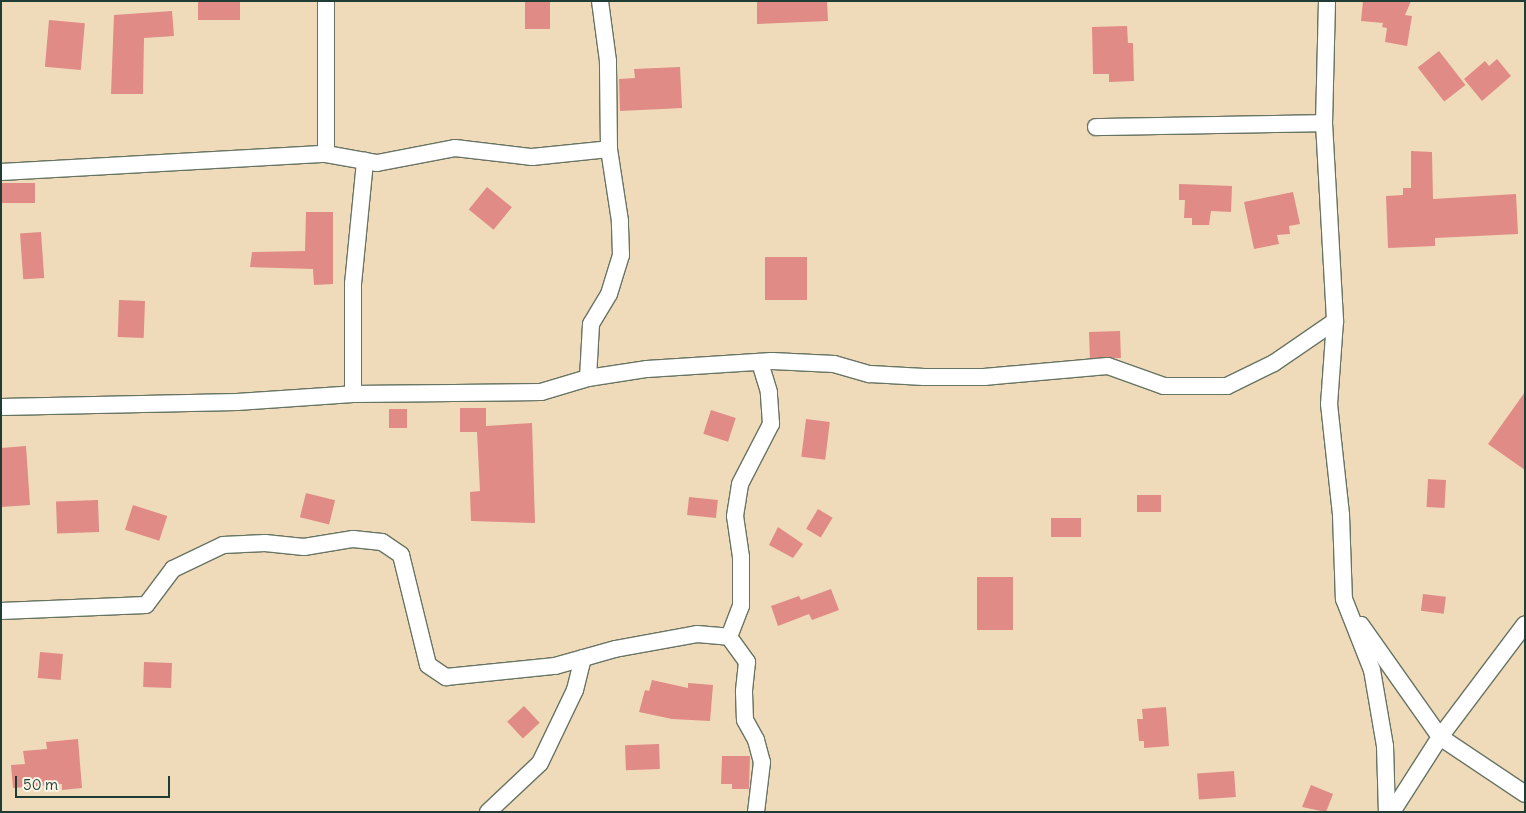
<!DOCTYPE html>
<html>
<head>
<meta charset="utf-8">
<style>
  body { margin:0 }
  #map { position:relative; width:1526px; height:813px; overflow:hidden; background:#efdbba; font-family:Delius,sans-serif }
  div>[style] { position:absolute }
  .building>* { inset:0; background:#e08b86; transform-origin:0 0 }
  .roads { filter:drop-shadow(1px 0 #687463) drop-shadow(-1px 0 #687463) drop-shadow(0 1px #687463) drop-shadow(0 -1px #687463) }
  .minor>* { height:16px; margin:-8px; padding:0 8px; transform-origin:8px; border-radius:8px; background:#fff }
  span { translate:-50% -50%; white-space:nowrap; text-align:center; line-height:1.15; -webkit-text-stroke:4.5px #fcf5e5; paint-order:stroke }
  .frame { position:absolute; inset:0; border:2px solid #1f3d34; pointer-events:none }
  .scale { position:absolute; left:15px; top:776px; width:155px; height:22px; box-sizing:border-box; border:2px solid #1f3d34; border-top:0; padding-left:6px; font-size:15px; line-height:18px; white-space:nowrap; color:#1f3d34; -webkit-text-stroke:4px #fcf5e5; paint-order:stroke }
</style>
</head>
<body>
<div id="map">
  <div class="building">
    <i style="left:198px;top:1px;width:42px;height:19px"></i>
    <i style="left:525px;top:1px;width:25px;height:28px"></i>
    <i style="clip-path:polygon(757px 1px,827px 1px,828px 21px,757px 24px)"></i>
    <i style="clip-path:polygon(1363px 1px,1411px 1px,1405px 15px,1412px 16px,1407px 46px,1385px 42px,1387px 28px,1382px 27px,1383px 23px,1361px 21px)"></i>
    <i style="clip-path:polygon(172px 11px,174px 36px,144px 38px,143px 94px,111px 94px,114px 15px)"></i>
    <i style="left:49px;top:20px;width:36px;height:47px;rotate:5deg"></i>
    <i style="clip-path:polygon(1127px 26px,1128px 43px,1133px 43px,1134px 81px,1109px 82px,1109px 74px,1093px 74px,1092px 27px)"></i>
    <i style="left:1439px;top:51px;width:43px;height:27px;rotate:52deg"></i>
    <i style="clip-path:polygon(1497px 59px,1511px 76px,1482px 101px,1464px 79px,1485px 61px,1489px 66px)"></i>
    <i style="clip-path:polygon(680px 67px,682px 108px,620px 111px,619px 79px,635px 78px,634px 69px)"></i>
    <i style="clip-path:polygon(1411px 151px,1432px 152px,1433px 199px,1516px 194px,1518px 234px,1435px 238px,1435px 246px,1388px 248px,1386px 196px,1403px 195px,1403px 188px,1411px 188px)"></i>
    <i style="left:35px;top:183px;width:20px;height:34px;rotate:90deg"></i>
    <i style="clip-path:polygon(1179px 184px,1232px 186px,1231px 212px,1211px 211px,1209px 225px,1192px 225px,1192px 218px,1184px 218px,1185px 200px,1179px 200px)"></i>
    <i style="left:487px;top:187px;width:32px;height:29px;rotate:39deg"></i>
    <i style="clip-path:polygon(1293px 192px,1300px 224px,1289px 226px,1290px 234px,1277px 235px,1279px 244px,1254px 249px,1244px 202px)"></i>
    <i style="clip-path:polygon(306px 212px,333px 212px,333px 284px,314px 285px,313px 269px,250px 267px,252px 252px,305px 251px)"></i>
    <i style="left:41px;top:232px;width:46px;height:21px;rotate:86deg"></i>
    <i style="left:765px;top:257px;width:42px;height:43px"></i>
    <i style="left:119px;top:300px;width:26px;height:37px;rotate:2deg"></i>
    <i style="left:1120px;top:331px;width:27px;height:31px;rotate:88deg"></i>
    <i style="clip-path:polygon(1525px 392px,1525px 470px,1488px 444px)"></i>
    <i style="clip-path:polygon(460px 408px,486px 408px,486px 426px,532px 423px,535px 523px,471px 521px,470px 492px,480px 491px,477px 432px,460px 432px)"></i>
    <i style="left:389px;top:409px;width:18px;height:19px"></i>
    <i style="left:711px;top:410px;width:26px;height:25px;rotate:18deg"></i>
    <i style="left:806px;top:419px;width:24px;height:38px;rotate:7deg"></i>
    <i style="clip-path:polygon(26px 446px,30px 505px,1px 507px,1px 448px)"></i>
    <i style="left:1428px;top:479px;width:18px;height:28px;rotate:3deg"></i>
    <i style="left:306px;top:493px;width:30px;height:25px;rotate:14deg"></i>
    <i style="left:1137px;top:495px;width:24px;height:17px"></i>
    <i style="left:689px;top:497px;width:29px;height:18px;rotate:6deg"></i>
    <i style="left:98px;top:500px;width:32px;height:42px;rotate:88deg"></i>
    <i style="left:133px;top:505px;width:36px;height:26px;rotate:18deg"></i>
    <i style="left:818px;top:509px;width:17px;height:23px;rotate:31deg"></i>
    <i style="left:1051px;top:518px;width:30px;height:19px"></i>
    <i style="clip-path:polygon(778px 527px,803px 544px,793px 558px,769px 545px)"></i>
    <i style="left:977px;top:577px;width:36px;height:53px"></i>
    <i style="clip-path:polygon(831px 589px,839px 610px,812px 620px,809px 614px,778px 626px,771px 606px,799px 596px,801px 600px)"></i>
    <i style="left:1423px;top:594px;width:23px;height:17px;rotate:7deg"></i>
    <i style="left:40px;top:652px;width:23px;height:26px;rotate:5deg"></i>
    <i style="left:144px;top:662px;width:28px;height:25px;rotate:2deg"></i>
    <i style="clip-path:polygon(652px 680px,688px 688px,688px 683px,713px 685px,710px 721px,672px 719px,639px 712px,645px 690px,649px 691px)"></i>
    <i style="left:524px;top:706px;width:23px;height:23px;rotate:47deg"></i>
    <i style="clip-path:polygon(1166px 707px,1169px 746px,1144px 748px,1144px 741px,1139px 741px,1137px 719px,1143px 719px,1142px 709px)"></i>
    <i style="clip-path:polygon(78px 739px,82px 788px,62px 790px,62px 784px,13px 788px,11px 765px,25px 764px,23px 751px,47px 749px,46px 742px)"></i>
    <i style="left:659px;top:744px;width:25px;height:34px;rotate:88deg"></i>
    <i style="clip-path:polygon(722px 756px,750px 756px,749px 789px,732px 789px,732px 784px,721px 784px)"></i>
    <i style="left:1234px;top:771px;width:26px;height:37px;rotate:86deg"></i>
    <i style="clip-path:polygon(1311px 785px,1333px 794px,1326px 812px,1302px 807px)"></i>
  </div>
  <div class="roads">
    <div class="minor">
      <i style="left:326px;top:1px;width:153px;rotate:90deg"></i>
      <i style="left:1327px;top:1px;width:122px;rotate:91.4deg"></i>
      <i style="left:1324px;top:123px;width:198px;rotate:86.8deg"></i>
      <i style="left:1335px;top:321px;width:83px;rotate:94.1deg"></i>
      <i style="left:1329px;top:404px;width:112px;rotate:83.8deg"></i>
      <i style="left:1341px;top:515px;width:84px;rotate:88deg"></i>
      <i style="left:1344px;top:599px;width:76px;rotate:68.5deg"></i>
      <i style="left:1372px;top:670px;width:77px;rotate:80.3deg"></i>
      <i style="left:1385px;top:746px;width:66px;rotate:88.3deg"></i>
      <i style="left:1096px;top:127px;width:228px;rotate:-1deg"></i>
      <i style="left:1px;top:172px;width:325px;rotate:-3.2deg"></i>
      <i style="left:326px;top:154px;width:52px;rotate:10deg"></i>
      <i style="left:377px;top:163px;width:79px;rotate:-10.9deg"></i>
      <i style="left:455px;top:148px;width:78px;rotate:6.7deg"></i>
      <i style="left:532px;top:157px;width:77px;rotate:-5.9deg"></i>
      <i style="left:588px;top:378px;width:54px;rotate:-86.8deg"></i>
      <i style="left:591px;top:324px;width:35px;rotate:-59deg"></i>
      <i style="left:609px;top:294px;width:41px;rotate:-72.9deg"></i>
      <i style="left:621px;top:255px;width:34px;rotate:-92deg"></i>
      <i style="left:620px;top:221px;width:73px;rotate:-98.7deg"></i>
      <i style="left:609px;top:149px;width:88px;rotate:-90.7deg"></i>
      <i style="left:608px;top:61px;width:61px;rotate:-97.6deg"></i>
      <i style="left:353px;top:394px;width:110px;rotate:-90deg"></i>
      <i style="left:353px;top:284px;width:124px;rotate:-84.4deg"></i>
      <i style="left:1px;top:407px;width:236px;rotate:-1.2deg"></i>
      <i style="left:237px;top:402px;width:116px;rotate:-3.9deg"></i>
      <i style="left:353px;top:394px;width:188px;rotate:-0.6deg"></i>
      <i style="left:541px;top:392px;width:49px;rotate:-16.6deg"></i>
      <i style="left:588px;top:378px;width:60px;rotate:-8.7deg"></i>
      <i style="left:647px;top:369px;width:125px;rotate:-3.7deg"></i>
      <i style="left:772px;top:361px;width:62px;rotate:2.8deg"></i>
      <i style="left:834px;top:364px;width:37px;rotate:16deg"></i>
      <i style="left:870px;top:374px;width:54px;rotate:3.2deg"></i>
      <i style="left:924px;top:377px;width:60px"></i>
      <i style="left:984px;top:377px;width:124px;rotate:-5.1deg"></i>
      <i style="left:1108px;top:366px;width:59px;rotate:19.7deg"></i>
      <i style="left:1164px;top:386px;width:63px"></i>
      <i style="left:1227px;top:386px;width:52px;rotate:-26.1deg"></i>
      <i style="left:1274px;top:363px;width:74px;rotate:-34.5deg"></i>
      <i style="left:1px;top:611px;width:145px;rotate:-2.4deg"></i>
      <i style="left:146px;top:605px;width:45px;rotate:-53.1deg"></i>
      <i style="left:173px;top:569px;width:55px;rotate:-25.6deg"></i>
      <i style="left:223px;top:545px;width:42px;rotate:-2.7deg"></i>
      <i style="left:265px;top:543px;width:39px;rotate:6deg"></i>
      <i style="left:304px;top:547px;width:50px;rotate:-9.3deg"></i>
      <i style="left:353px;top:539px;width:29px;rotate:6deg"></i>
      <i style="left:382px;top:542px;width:23px;rotate:34deg"></i>
      <i style="left:401px;top:555px;width:113px;rotate:76.2deg"></i>
      <i style="left:428px;top:665px;width:22px;rotate:34deg"></i>
      <i style="left:446px;top:677px;width:110px;rotate:-5.8deg"></i>
      <i style="left:555px;top:666px;width:62px;rotate:-15.8deg"></i>
      <i style="left:615px;top:649px;width:83px;rotate:-10.4deg"></i>
      <i style="left:697px;top:634px;width:32px;rotate:5deg"></i>
      <i style="left:729px;top:637px;width:31px;rotate:54deg"></i>
      <i style="left:747px;top:662px;width:30px;rotate:96deg"></i>
      <i style="left:744px;top:692px;width:28px;rotate:88deg"></i>
      <i style="left:745px;top:720px;width:23px;rotate:61deg"></i>
      <i style="left:756px;top:740px;width:23px;rotate:75deg"></i>
      <i style="left:762px;top:762px;width:50px;rotate:96.8deg"></i>
      <i style="left:1361px;top:625px;width:137px;rotate:54.8deg"></i>
      <i style="left:1440px;top:737px;width:102px;rotate:33.8deg"></i>
      <i style="left:729px;top:637px;width:33px;rotate:-69deg"></i>
      <i style="left:741px;top:606px;width:49px;rotate:-90deg"></i>
      <i style="left:741px;top:557px;width:41px;rotate:-98.3deg"></i>
      <i style="left:735px;top:516px;width:32px;rotate:-81deg"></i>
      <i style="left:740px;top:484px;width:68px;rotate:-62.7deg"></i>
      <i style="left:771px;top:424px;width:32px;rotate:-94deg"></i>
      <i style="left:769px;top:392px;width:31px;rotate:-107deg"></i>
      <i style="left:488px;top:812px;width:71px;rotate:-43.3deg"></i>
      <i style="left:540px;top:763px;width:81px;rotate:-64.4deg"></i>
      <i style="left:575px;top:690px;width:33px;rotate:-76deg"></i>
      <i style="left:1392px;top:812px;width:89px;rotate:-57.4deg"></i>
      <i style="left:1440px;top:737px;width:141px;rotate:-53deg"></i>
    </div>
  </div>
  <div class="frame"></div>
  <div class="scale">50 m</div>
</div>
</body>
</html>
